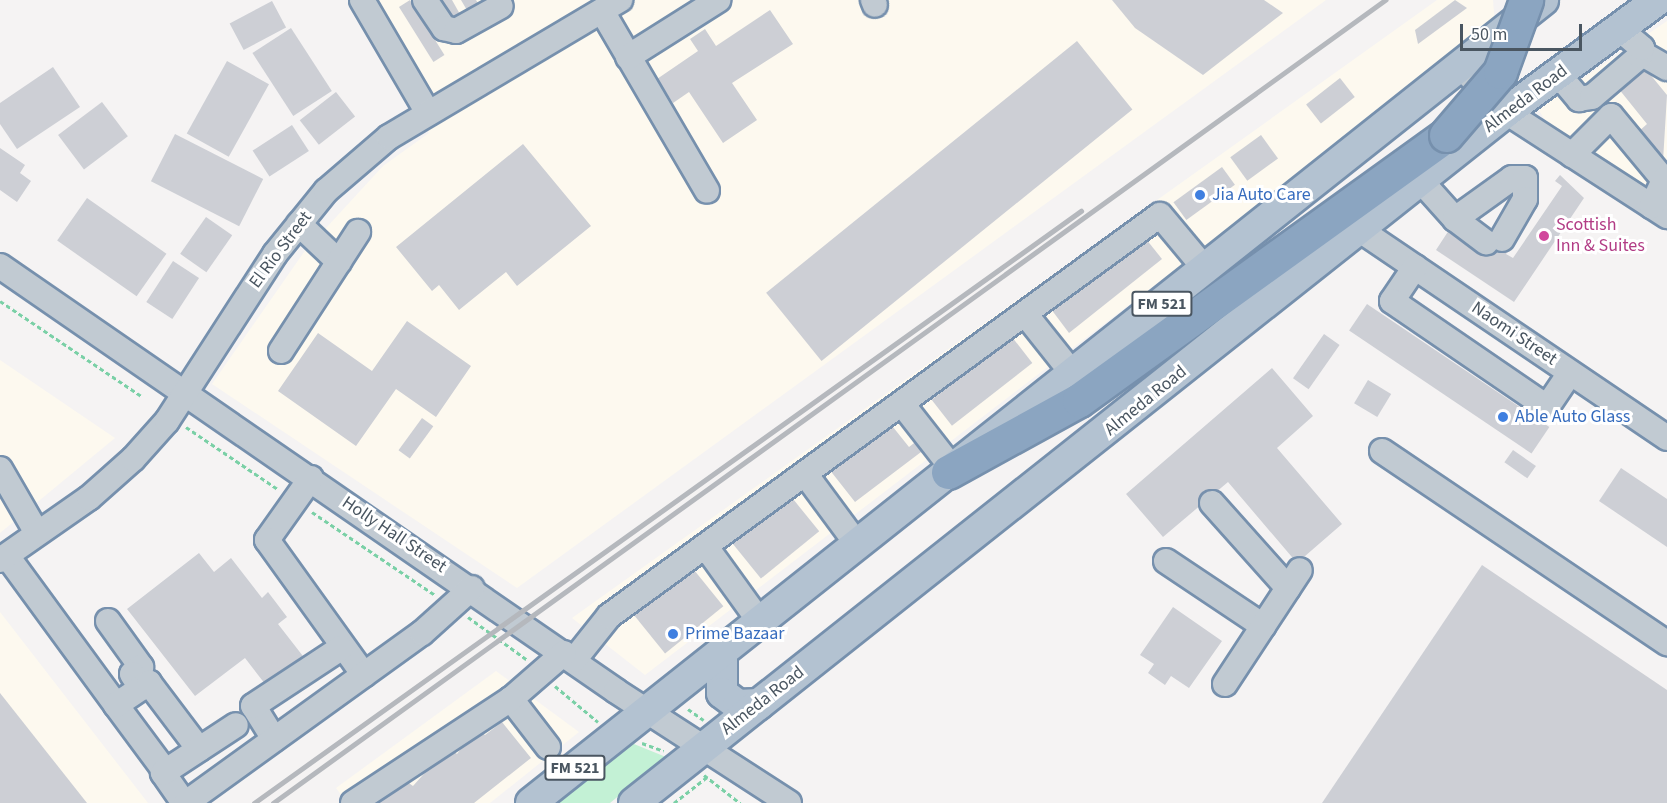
<!DOCTYPE html>
<html>
<head>
<meta charset="utf-8">
<style>
  body { margin:0 }
  #map { position:relative; width:1667px; height:803px; overflow:hidden; background:#f5f3f3; font-family:"Source Sans 3",sans-serif }
  div>[style] { position:absolute }
  .commercial>* { inset:0; background:#fdf9ef }
  .green>* { inset:0; background:#c3f1d5 }
  .building>* { inset:0; background:#cdcfd5; transform-origin:0 0 }
  .path>* { height:3px; margin-top:-1.5px; transform-origin:0; background:repeating-linear-gradient(90deg,#7ad0a6 0 4.5px,transparent 0 7.5px) }
  .roads { filter:drop-shadow(2px 0 #7690ad) drop-shadow(-2px 0 #7690ad) drop-shadow(0 2px #7690ad) drop-shadow(0 -2px #7690ad) }
  .minor>* { height:24px; margin:-12px; padding:0 12px; transform-origin:12px; border-radius:12px; background:#c1cad2 }
  .major>* { height:30px; margin:-15px; padding:0 15px; transform-origin:15px; border-radius:15px; background:#b3c2d1 }
  .highway>* { height:33px; margin:-16.5px; padding:0 16.5px; transform-origin:16.5px; border-radius:16.5px; background:#8ba5c1 }
  .rail>* { height:4.5px; margin:-2.25px; padding:0 2.25px; transform-origin:2.25px; border-radius:2.25px; background:#b5b8bd }
  .bridges { filter:drop-shadow(2px 0 #7690ad) drop-shadow(-2px 0 #7690ad) drop-shadow(0 2px #7690ad) drop-shadow(0 -2px #7690ad) }
  .highway-bridge>* { height:33px; margin:-16.5px; padding:0 16.5px; transform-origin:16.5px; border-radius:16.5px; background:#8ba5c1 }
  .dots>* { width:16px; height:16px; translate:-50% -50%; box-sizing:border-box; border:3px solid #fff; border-radius:50% }
  span { translate:-50% -50%; white-space:nowrap; text-align:center; line-height:1.15; -webkit-text-stroke:6px #fff; paint-order:stroke }
  .shield-label span { padding:2px 4px; background:#fff; border:2px solid; border-radius:4px; -webkit-text-stroke-width:0 }
  .shield-label { font-size:16px; color:#4a5661; font-weight:700 }
  .street-label { font-size:18px; color:#4a5661 }
  .shop-label { font-size:18px; color:#366cbe }
  .left { translate:0 -50%; text-align:left }
  .hotel-label { font-size:18px; color:#b23c85 }
  .scale { position:absolute; left:1460px; top:24px; width:122px; height:27px; box-sizing:border-box; border:3px solid #4a5661; border-top:0; padding-left:8px; font-size:18px; line-height:21px; white-space:nowrap; color:#4a5661; -webkit-text-stroke:4px #fff; paint-order:stroke }
</style>
</head>
<body>
<div id="map">
  <div class="commercial">
    <i style="clip-path:polygon(354px 0,1326px 0,517px 588px,212px 384px,304px 252px,383px 166px,429px 133px)"></i>
    <i style="clip-path:polygon(1437px 0,1493px 0,1495px 25px,645px 675px,572px 618px)"></i>
    <i style="clip-path:polygon(1667px 21px,1667px 204px,1552px 131px,1538px 109px)"></i>
    <i style="clip-path:polygon(0 360px,115px 438px,0 533px)"></i>
    <i style="clip-path:polygon(0 612px,148px 803px,0 803px)"></i>
    <i style="clip-path:polygon(496px 671px,579px 732px,490px 803px,347px 803px,336px 788px)"></i>
  </div>
  <div class="green">
    <i style="clip-path:polygon(629px 742px,666px 757px,610px 803px,554px 803px)"></i>
  </div>
  <div class="building">
    <i style="left:410px;top:0;width:65px;height:13px;rotate:58deg"></i>
    <i style="clip-path:polygon(437px 0,452px 0,461px 16px,449px 22px)"></i>
    <i style="clip-path:polygon(461px 0,476px 0,479px 5px,468px 12px)"></i>
    <i style="clip-path:polygon(1112px 0,1264px 0,1283px 13px,1203px 75px,1135px 28px)"></i>
    <i style="clip-path:polygon(1455px 0,1467px 8px,1418px 44px,1415px 30px)"></i>
    <i style="left:272px;top:1px;width:30px;height:48px;rotate:62deg"></i>
    <i style="clip-path:polygon(770px 10px,793px 44px,732px 83px,757px 120px,723px 143px,689px 92px,673px 103px,657px 79px,698px 51px,690px 39px,705px 29px,716px 46px)"></i>
    <i style="left:291px;top:28px;width:75px;height:46px;rotate:57deg"></i>
    <i style="left:1077px;top:41px;width:88px;height:400px;rotate:51deg"></i>
    <i style="left:227px;top:61px;width:48px;height:83px;rotate:29deg"></i>
    <i style="clip-path:polygon(1640px 62px,1667px 95px,1663px 161px,1638px 132px,1647px 124px,1614px 83px)"></i>
    <i style="clip-path:polygon(53px 67px,80px 107px,17px 149px,0 124px,0 103px)"></i>
    <i style="left:1340px;top:78px;width:24px;height:43px;rotate:52deg"></i>
    <i style="left:336px;top:92px;width:31px;height:46px;rotate:52deg"></i>
    <i style="left:102px;top:102px;width:43px;height:55px;rotate:53deg"></i>
    <i style="left:292px;top:125px;width:31px;height:47px;rotate:57deg"></i>
    <i style="left:175px;top:134px;width:99px;height:53px;rotate:27deg"></i>
    <i style="left:1261px;top:135px;width:29px;height:38px;rotate:54deg"></i>
    <i style="clip-path:polygon(523px 144px,591px 226px,517px 286px,506px 272px,459px 310px,439px 285px,432px 291px,396px 247px)"></i>
    <i style="clip-path:polygon(0 148px,25px 165px,20px 173px,31px 181px,17px 202px,0 190px)"></i>
    <i style="left:1222px;top:167px;width:22px;height:60px;rotate:54deg"></i>
    <i style="clip-path:polygon(1560px 175px,1584px 198px,1514px 302px,1436px 250px,1451px 227px,1512px 245px,1506px 254px,1513px 258px,1562px 186px,1555px 181px)"></i>
    <i style="left:87px;top:198px;width:97px;height:52px;rotate:35deg"></i>
    <i style="left:206px;top:217px;width:32px;height:45px;rotate:35deg"></i>
    <i style="clip-path:polygon(1146px 239px,1162px 259px,1069px 333px,1051px 309px)"></i>
    <i style="left:173px;top:261px;width:31px;height:49px;rotate:33deg"></i>
    <i style="left:1367px;top:304px;width:220px;height:32px;rotate:34deg"></i>
    <i style="clip-path:polygon(407px 321px,471px 366px,436px 417px,396px 389px,356px 446px,278px 391px,318px 333px,372px 371px)"></i>
    <i style="left:1324px;top:334px;width:19px;height:54px;rotate:35deg"></i>
    <i style="left:1012px;top:337px;width:33px;height:102px;rotate:52deg"></i>
    <i style="clip-path:polygon(1272px 368px,1313px 416px,1277px 448px,1342px 524px,1297px 563px,1228px 482px,1163px 537px,1126px 494px)"></i>
    <i style="left:1368px;top:380px;width:27px;height:27px;rotate:31deg"></i>
    <i style="left:422px;top:418px;width:14px;height:40px;rotate:36deg"></i>
    <i style="clip-path:polygon(889px 422px,909px 447px,918px 440px,925px 449px,855px 502px,829px 469px)"></i>
    <i style="left:1513px;top:450px;width:28px;height:15px;rotate:35deg"></i>
    <i style="clip-path:polygon(1621px 468px,1667px 499px,1667px 547px,1599px 501px)"></i>
    <i style="left:789px;top:494px;width:48px;height:75px;rotate:51deg"></i>
    <i style="clip-path:polygon(199px 553px,214px 572px,231px 558px,262px 598px,268px 592px,287px 617px,278px 624px,306px 660px,269px 689px,245px 658px,195px 696px,127px 609px)"></i>
    <i style="left:690px;top:565px;width:53px;height:75px;rotate:51deg"></i>
    <i style="clip-path:polygon(1482px 565px,1667px 690px,1667px 803px,1322px 803px)"></i>
    <i style="clip-path:polygon(1173px 607px,1222px 641px,1189px 688px,1171px 676px,1165px 685px,1148px 673px,1154px 664px,1140px 655px)"></i>
    <i style="clip-path:polygon(0 693px,87px 803px,0 803px)"></i>
    <i style="clip-path:polygon(502px 722px,531px 758px,474px 803px,373px 803px,403px 779px,413px 786px,448px 747px,457px 754px,476px 728px,485px 735px)"></i>
  </div>
  <div class="path">
    <i style="left:0;top:301px;width:172px;rotate:33.9deg"></i>
    <i style="left:186px;top:427px;width:112px;rotate:34.1deg"></i>
    <i style="left:312px;top:512px;width:148px;rotate:34deg"></i>
    <i style="left:468px;top:617px;width:72px;rotate:35.9deg"></i>
    <i style="left:555px;top:686px;width:56px;rotate:39.9deg"></i>
    <i style="left:688px;top:709px;width:19px;rotate:35deg"></i>
    <i style="left:642px;top:743px;width:23px;rotate:20deg"></i>
    <i style="left:704px;top:775px;width:46px;rotate:37.9deg"></i>
    <i style="left:674px;top:803px;width:42px;rotate:-38.2deg"></i>
  </div>
  <div class="roads">
    <div class="minor">
      <i style="left:362px;top:0;width:131px;rotate:59.7deg"></i>
      <i style="left:425px;top:0;width:34px;rotate:56deg"></i>
      <i style="left:444px;top:28px;width:12px;rotate:14deg"></i>
      <i style="left:456px;top:31px;width:51px;rotate:-29.1deg"></i>
      <i style="left:873px;top:0;width:5px;rotate:68deg"></i>
      <i style="left:602px;top:11px;width:208px;rotate:59.7deg"></i>
      <i style="left:1641px;top:53px;width:30px;rotate:30deg"></i>
      <i style="left:628px;top:57px;width:107px;rotate:-32.3deg"></i>
      <i style="left:1460px;top:66px;width:65px;rotate:45deg"></i>
      <i style="left:1506px;top:112px;width:192px;rotate:32.9deg"></i>
      <i style="left:1558px;top:74px;width:33px;rotate:50deg"></i>
      <i style="left:1579px;top:99px;width:13px;rotate:-9deg"></i>
      <i style="left:1592px;top:97px;width:63px;rotate:-40.5deg"></i>
      <i style="left:1640px;top:56px;width:8px;rotate:-76deg"></i>
      <i style="left:1642px;top:48px;width:30px;rotate:-140deg"></i>
      <i style="left:1572px;top:155px;width:55px;rotate:-45deg"></i>
      <i style="left:1611px;top:116px;width:83px;rotate:50.4deg"></i>
      <i style="left:1664px;top:180px;width:29px;rotate:115deg"></i>
      <i style="left:1421px;top:181px;width:51px;rotate:48.2deg"></i>
      <i style="left:1455px;top:219px;width:70px;rotate:-35.7deg"></i>
      <i style="left:1512px;top:178px;width:13px"></i>
      <i style="left:1525px;top:178px;width:21px;rotate:90deg"></i>
      <i style="left:1525px;top:199px;width:46px;rotate:119.9deg"></i>
      <i style="left:1455px;top:219px;width:39px;rotate:37deg"></i>
      <i style="left:299px;top:224px;width:55px;rotate:43.5deg"></i>
      <i style="left:1360px;top:230px;width:371px;rotate:34.1deg"></i>
      <i style="left:0;top:266px;width:748px;rotate:34.6deg"></i>
      <i style="left:616px;top:691px;width:206px;rotate:32.9deg"></i>
      <i style="left:1415px;top:267px;width:41px;rotate:124.1deg"></i>
      <i style="left:1392px;top:301px;width:188px;rotate:34.4deg"></i>
      <i style="left:1547px;top:407px;width:41px;rotate:-55.9deg"></i>
      <i style="left:1026px;top:315px;width:75px;rotate:51.5deg"></i>
      <i style="left:281px;top:351px;width:142px;rotate:-57.1deg"></i>
      <i style="left:903px;top:405px;width:81px;rotate:52deg"></i>
      <i style="left:1382px;top:451px;width:344px;rotate:34deg"></i>
      <i style="left:0;top:469px;width:74px;rotate:60deg"></i>
      <i style="left:806px;top:475px;width:86px;rotate:53.5deg"></i>
      <i style="left:311px;top:478px;width:76px;rotate:125.4deg"></i>
      <i style="left:267px;top:540px;width:166px;rotate:54.3deg"></i>
      <i style="left:1212px;top:503px;width:114px;rotate:48.2deg"></i>
      <i style="left:706px;top:547px;width:92px;rotate:54.2deg"></i>
      <i style="left:7px;top:556px;width:185px;rotate:53.8deg"></i>
      <i style="left:0;top:560px;width:108px;rotate:-34.9deg"></i>
      <i style="left:89px;top:498px;width:59px;rotate:-41.6deg"></i>
      <i style="left:133px;top:459px;width:51px;rotate:-48.2deg"></i>
      <i style="left:167px;top:421px;width:199px;rotate:-57.1deg"></i>
      <i style="left:275px;top:254px;width:81px;rotate:-51deg"></i>
      <i style="left:326px;top:191px;width:83px;rotate:-40.6deg"></i>
      <i style="left:389px;top:137px;width:269px;rotate:-30.7deg"></i>
      <i style="left:1166px;top:561px;width:117px;rotate:33.8deg"></i>
      <i style="left:108px;top:621px;width:57px;rotate:54.3deg"></i>
      <i style="left:141px;top:667px;width:11px;rotate:142deg"></i>
      <i style="left:132px;top:674px;width:17px;rotate:57deg"></i>
      <i style="left:574px;top:660px;width:56px;rotate:-51.5deg"></i>
      <i style="left:609px;top:616px;width:681px;rotate:-36.05deg"></i>
      <i style="left:1160px;top:215px;width:72px;rotate:50.1deg"></i>
      <i style="left:1225px;top:684px;width:136px;rotate:-56.7deg"></i>
      <i style="left:274px;top:739px;width:39px;rotate:-122deg"></i>
      <i style="left:253px;top:706px;width:105px;rotate:-33.4deg"></i>
      <i style="left:548px;top:747px;width:61px;rotate:-127.6deg"></i>
      <i style="left:511px;top:699px;width:70px;rotate:-41deg"></i>
      <i style="left:165px;top:771px;width:82px;rotate:-126.6deg"></i>
      <i style="left:116px;top:705px;width:40px;rotate:-34deg"></i>
      <i style="left:149px;top:683px;width:83px;rotate:52.9deg"></i>
      <i style="left:184px;top:803px;width:37px;rotate:-125deg"></i>
      <i style="left:163px;top:773px;width:87px;rotate:-33.3deg"></i>
      <i style="left:186px;top:803px;width:291px;rotate:-35.8deg"></i>
      <i style="left:422px;top:633px;width:67px;rotate:-42deg"></i>
      <i style="left:353px;top:803px;width:189px;rotate:-33.4deg"></i>
    </div>
    <div class="major">
      <i style="left:722px;top:652px;width:41px;rotate:90deg"></i>
      <i style="left:722px;top:693px;width:20px;rotate:37deg"></i>
      <i style="left:738px;top:705px;width:21px;rotate:-3deg"></i>
      <i style="left:531px;top:803px;width:1292px;rotate:-38.43deg"></i>
      <i style="left:634px;top:803px;width:1113px;rotate:-38.39deg"></i>
      <i style="left:1506px;top:112px;width:189px;rotate:-36.4deg"></i>
    </div>
    <div class="highway">
      <i style="left:948px;top:472px;width:149px;rotate:-28.8deg"></i>
      <i style="left:1079px;top:400px;width:453px;rotate:-35.8deg"></i>
    </div>
  </div>
  <div class="rail">
    <i style="left:254px;top:803px;width:1017px;rotate:-35.6deg"></i>
    <i style="left:273px;top:803px;width:1372px;rotate:-35.83deg"></i>
  </div>
  <div class="bridges">
    <div class="highway-bridge">
      <i style="left:1446px;top:135px;width:83px;rotate:-49.4deg"></i>
      <i style="left:1500px;top:72px;width:77px;rotate:-70.1deg"></i>
    </div>
  </div>
  <div class="dots">
    <i style="left:1200px;top:195px;background:#3f7fe0"></i>
    <i style="left:1544px;top:236px;background:#d1479c"></i>
    <i style="left:1503px;top:417px;background:#3f7fe0"></i>
    <i style="left:673px;top:634px;background:#3f7fe0"></i>
  </div>
  <div class="shield-label">
    <span style="left:1162px;top:304px">FM 521</span>
    <span style="left:575px;top:768px">FM 521</span>
  </div>
  <div class="street-label">
    <span style="left:1526px;top:99px;rotate:-37deg">Almeda Road</span>
    <span style="left:281px;top:250px;rotate:-53deg">El Rio Street</span>
    <span style="left:1514px;top:334px;rotate:34deg">Naomi Street</span>
    <span style="left:1146px;top:401px;rotate:-39deg">Almeda Road</span>
    <span style="left:394px;top:535px;rotate:34deg">Holly Hall Street</span>
    <span style="left:763px;top:701px;rotate:-38deg">Almeda Road</span>
  </div>
  <div class="shop-label">
    <span class="left" style="left:1212px;top:195px">Jia Auto Care</span>
    <span class="left" style="left:1515px;top:417px">Able Auto Glass</span>
    <span class="left" style="left:685px;top:634px">Prime Bazaar</span>
  </div>
  <div class="hotel-label">
    <span class="left" style="left:1556px;top:236px">Scottish<br>Inn &amp; Suites</span>
  </div>
  <div class="scale">50 m</div>
</div>
</body>
</html>
